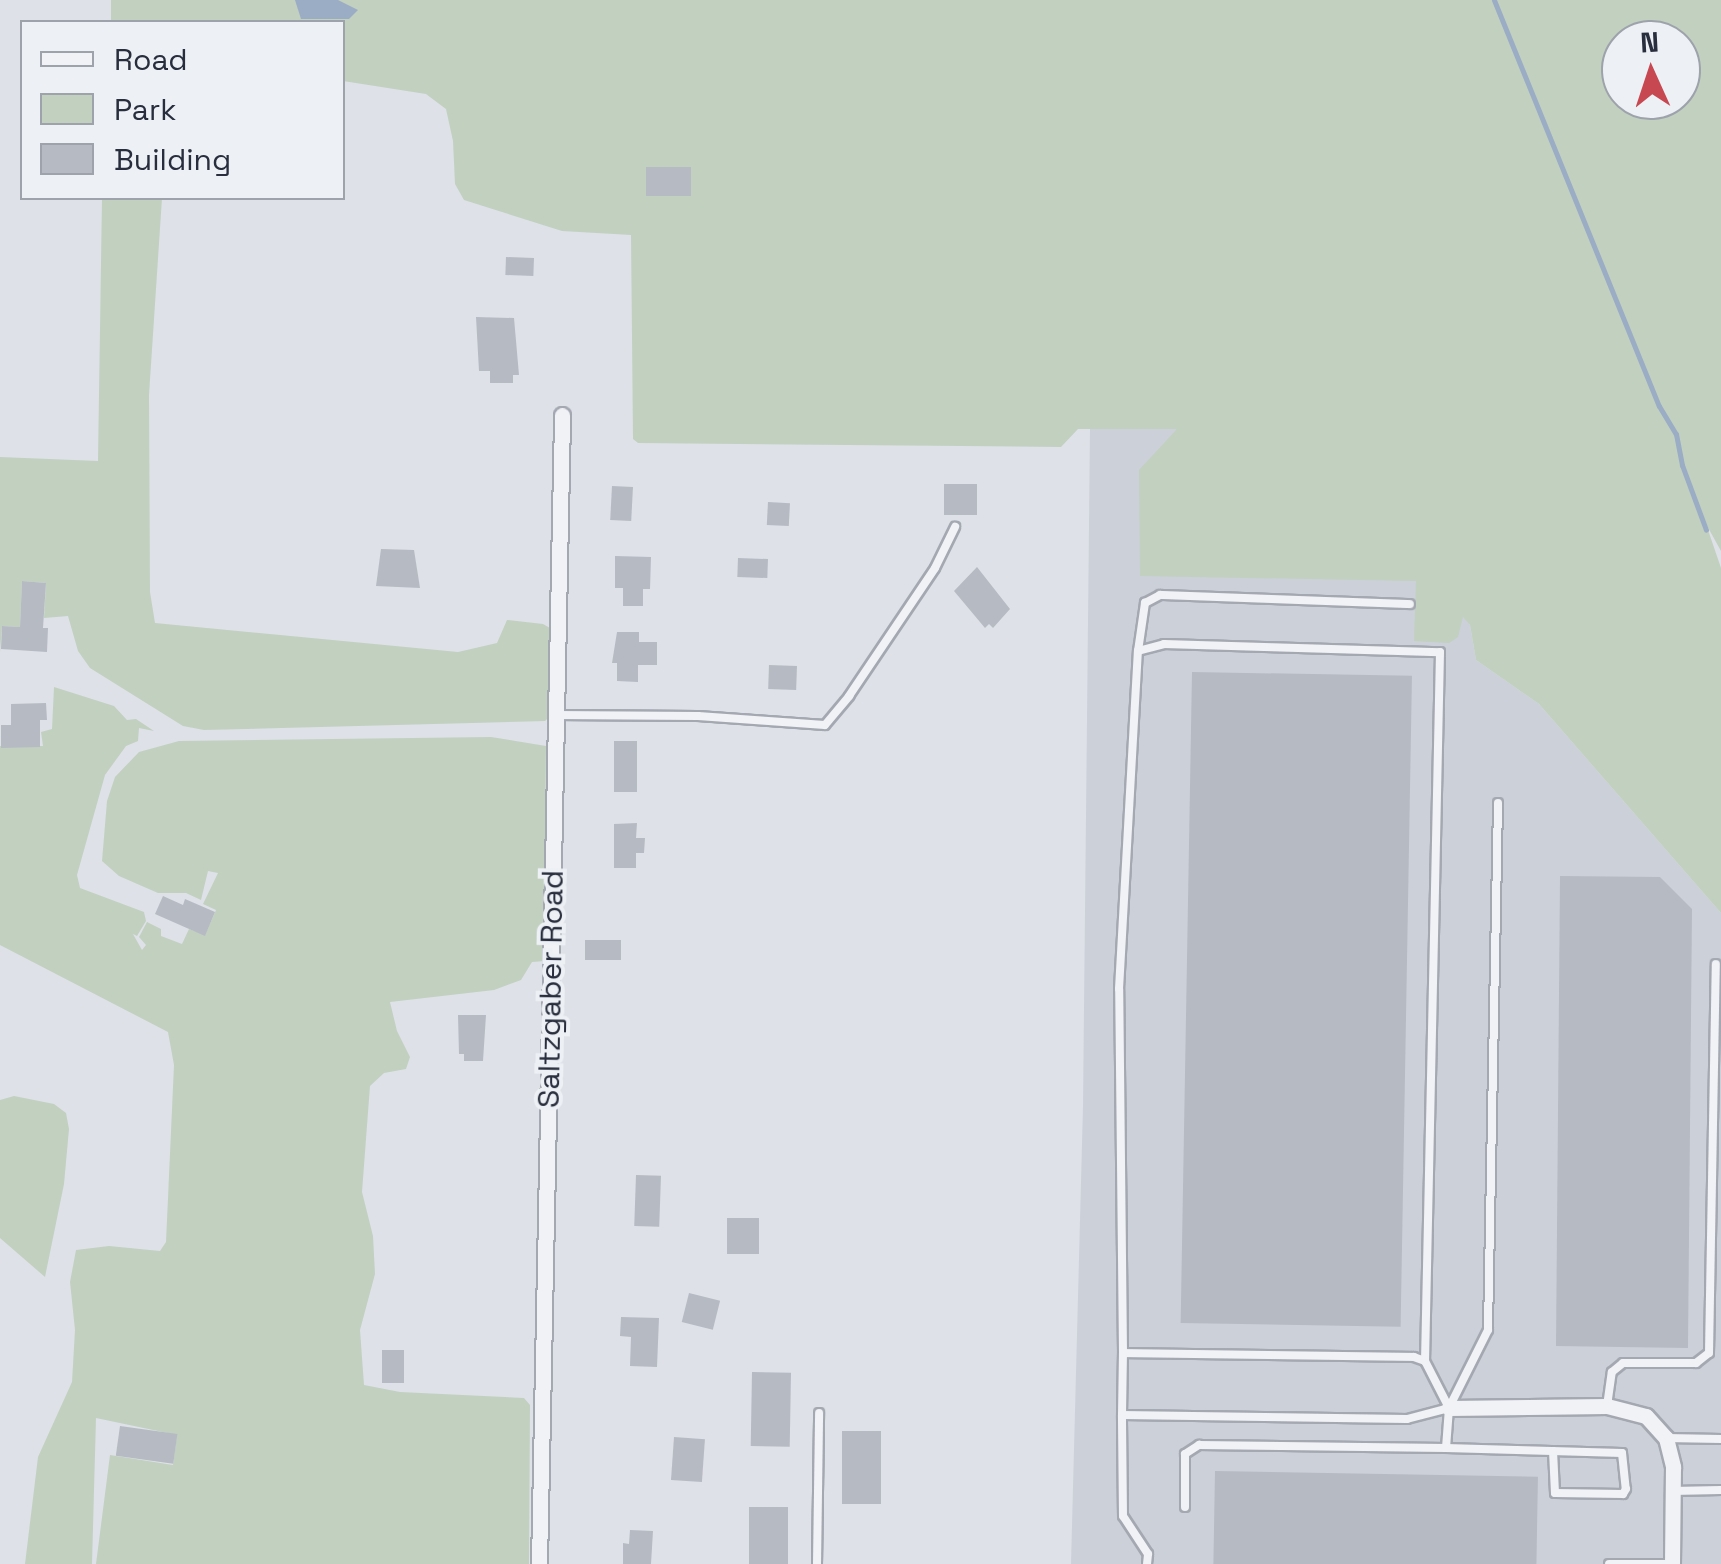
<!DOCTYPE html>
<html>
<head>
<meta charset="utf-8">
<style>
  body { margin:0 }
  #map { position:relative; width:1721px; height:1564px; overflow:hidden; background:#dee1e7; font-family:"Space Grotesk",sans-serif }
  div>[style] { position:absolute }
  .built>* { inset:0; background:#ccd0d9 }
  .green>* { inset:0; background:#c2d0c0 }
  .water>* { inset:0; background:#9bacc5 }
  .stream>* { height:5px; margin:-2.5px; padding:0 2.5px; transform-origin:2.5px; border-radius:2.5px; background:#9bacc5 }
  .building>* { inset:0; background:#b6bac3; transform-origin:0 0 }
  .roads { filter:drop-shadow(2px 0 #a4a8b1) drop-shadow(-2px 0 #a4a8b1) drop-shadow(0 2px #a4a8b1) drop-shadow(0 -2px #a4a8b1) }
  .lane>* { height:8px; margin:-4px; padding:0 4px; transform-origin:4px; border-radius:4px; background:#f1f2f6 }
  .street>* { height:15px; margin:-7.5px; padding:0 7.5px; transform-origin:7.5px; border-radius:7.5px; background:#f1f2f6 }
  span { translate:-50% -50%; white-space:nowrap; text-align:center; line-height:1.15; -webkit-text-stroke:8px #edf0f5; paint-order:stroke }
  .street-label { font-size:30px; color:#282e3d }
  .legend { position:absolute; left:20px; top:20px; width:325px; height:180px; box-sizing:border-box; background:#edf0f5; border:2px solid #9ea2ab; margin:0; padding:12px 18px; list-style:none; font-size:30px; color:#282e3d }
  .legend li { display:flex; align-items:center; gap:20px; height:50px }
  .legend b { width:50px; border:2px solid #9ea2ab }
  .north { position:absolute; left:1601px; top:20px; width:100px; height:100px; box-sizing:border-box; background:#edf0f5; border:2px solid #9ea2ab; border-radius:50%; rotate:357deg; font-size:28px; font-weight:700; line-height:40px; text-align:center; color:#282e3d }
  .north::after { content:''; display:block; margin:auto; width:35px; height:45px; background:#c74850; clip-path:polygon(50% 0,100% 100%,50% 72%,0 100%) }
</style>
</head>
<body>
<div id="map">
  <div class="built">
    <i style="clip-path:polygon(1090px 429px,1341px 429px,1470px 625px,1476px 660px,1539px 704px,1721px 913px,1721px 1564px,1071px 1564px,1083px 1106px)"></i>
  </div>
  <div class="green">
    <i style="clip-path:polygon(evenodd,111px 0,1721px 0,1721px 551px,1706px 524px,1721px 568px,1721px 913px,1539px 704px,1476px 660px,1470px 625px,1463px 617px,1458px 637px,1449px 643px,1414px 641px,1416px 581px,1140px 576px,1139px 470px,1177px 429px,1078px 429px,1061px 447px,638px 443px,633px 439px,631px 235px,562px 231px,464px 200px,455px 184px,453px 141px,446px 109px,426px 94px,343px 81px,342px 22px,111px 22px,111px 0,1621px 40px,1681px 40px,1681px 100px,1621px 100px,1621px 40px,111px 0,691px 167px,691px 196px,647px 196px,647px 167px,691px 167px)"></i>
    <i style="clip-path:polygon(102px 198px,162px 198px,149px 395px,150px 592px,155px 623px,458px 652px,497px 643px,507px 620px,543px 624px,550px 628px,550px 716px,545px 721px,204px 730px,183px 726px,90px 668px,78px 651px,68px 616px,44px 618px,46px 583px,22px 581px,20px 627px,2px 626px,0 652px,0 457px,98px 461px)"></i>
    <i style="clip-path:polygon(54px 687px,114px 706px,127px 720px,136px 719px,154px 731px,139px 728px,138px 741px,126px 746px,105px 775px,77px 875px,80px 888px,144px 912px,146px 921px,137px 936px,133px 934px,142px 950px,146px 945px,139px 937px,147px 922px,161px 929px,161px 936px,182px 944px,189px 929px,205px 935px,216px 910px,203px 904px,218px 873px,208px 871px,201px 900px,186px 893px,158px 893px,119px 876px,102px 861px,107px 801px,115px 777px,139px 752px,179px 741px,491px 737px,546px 746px,544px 961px,532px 962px,521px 980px,494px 990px,390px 1002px,397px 1031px,410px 1057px,406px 1069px,384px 1073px,370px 1086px,362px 1192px,373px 1236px,375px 1274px,360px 1330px,364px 1385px,400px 1392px,524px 1398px,530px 1405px,529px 1564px,96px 1564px,110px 1455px,173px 1465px,177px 1435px,96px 1418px,92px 1564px,25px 1564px,38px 1457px,72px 1382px,75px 1330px,70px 1282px,76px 1250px,109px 1246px,160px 1251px,166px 1242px,174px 1065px,168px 1032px,0 945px,0 746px,43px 746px,41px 732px,52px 729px)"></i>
    <i style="clip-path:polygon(14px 1096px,54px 1104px,66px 1113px,69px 1129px,64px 1184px,45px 1277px,0 1238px,0 1100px)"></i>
  </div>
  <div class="water">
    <i style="clip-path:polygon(295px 0,338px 0,358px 10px,349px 19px,301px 19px)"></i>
  </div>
  <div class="stream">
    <i style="left:1494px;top:0;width:438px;rotate:67.9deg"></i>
    <i style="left:1659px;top:406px;width:33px;rotate:59deg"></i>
    <i style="left:1676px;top:434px;width:32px;rotate:79deg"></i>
    <i style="left:1682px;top:465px;width:69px;rotate:69.7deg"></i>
  </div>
  <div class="building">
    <i style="left:646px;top:167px;width:45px;height:29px"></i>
    <i style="left:506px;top:257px;width:28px;height:18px;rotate:2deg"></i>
    <i style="clip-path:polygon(476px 317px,514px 318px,519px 375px,513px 375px,513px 383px,490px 383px,490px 371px,479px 371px)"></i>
    <i style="left:944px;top:484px;width:33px;height:31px"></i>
    <i style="left:612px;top:486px;width:21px;height:34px;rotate:3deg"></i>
    <i style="left:768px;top:502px;width:22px;height:23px;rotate:3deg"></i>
    <i style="clip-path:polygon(381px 549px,414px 550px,420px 588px,376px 586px)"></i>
    <i style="clip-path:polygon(615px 556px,651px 557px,650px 589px,643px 589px,643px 606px,623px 606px,623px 588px,615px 588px)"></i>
    <i style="left:738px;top:558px;width:30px;height:19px;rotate:2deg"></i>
    <i style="clip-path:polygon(977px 567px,1010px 609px,993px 628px,989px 624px,985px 628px,954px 591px)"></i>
    <i style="clip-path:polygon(22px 581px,46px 583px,43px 628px,48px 628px,47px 652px,1px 649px,2px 626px,20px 627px)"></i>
    <i style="clip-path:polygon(617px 632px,639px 632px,639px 642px,657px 642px,657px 665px,638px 665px,638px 682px,617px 681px,617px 663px,612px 663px)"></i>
    <i style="left:769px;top:665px;width:28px;height:24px;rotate:2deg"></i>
    <i style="left:1192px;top:672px;width:220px;height:651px;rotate:1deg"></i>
    <i style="clip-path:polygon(46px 703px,47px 720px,40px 720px,40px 747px,1px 748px,1px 725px,11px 725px,11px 704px)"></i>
    <i style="left:614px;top:741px;width:23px;height:51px"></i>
    <i style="clip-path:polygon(637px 823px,636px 838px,645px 838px,644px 853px,636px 853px,636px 868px,614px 868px,614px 824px)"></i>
    <i style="clip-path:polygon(1560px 876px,1660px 877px,1692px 909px,1688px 1348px,1556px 1346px)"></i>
    <i style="clip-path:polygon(163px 896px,183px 905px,185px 899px,215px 912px,205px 936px,155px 914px)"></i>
    <i style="left:585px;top:940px;width:36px;height:20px"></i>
    <i style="clip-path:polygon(458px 1015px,486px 1015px,483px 1061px,464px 1061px,464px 1054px,459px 1054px)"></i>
    <i style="left:636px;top:1175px;width:25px;height:51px;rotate:2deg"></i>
    <i style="left:727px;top:1218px;width:32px;height:36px"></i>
    <i style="left:689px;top:1293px;width:32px;height:30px;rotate:14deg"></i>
    <i style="clip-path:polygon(621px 1317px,659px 1318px,657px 1367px,630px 1366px,631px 1337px,620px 1336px)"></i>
    <i style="left:382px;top:1350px;width:22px;height:33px"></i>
    <i style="left:752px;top:1372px;width:39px;height:74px;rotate:1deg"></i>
    <i style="left:120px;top:1426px;width:58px;height:30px;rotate:8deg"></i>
    <i style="left:842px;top:1431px;width:39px;height:73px"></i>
    <i style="left:674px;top:1437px;width:31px;height:43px;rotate:4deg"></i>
    <i style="left:1215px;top:1471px;width:323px;height:93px;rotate:1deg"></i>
    <i style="left:749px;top:1507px;width:39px;height:57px"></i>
    <i style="clip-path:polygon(630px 1530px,653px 1531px,651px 1564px,623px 1564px,623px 1543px,629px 1544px)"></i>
  </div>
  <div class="roads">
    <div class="lane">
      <i style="left:1138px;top:651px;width:49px;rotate:-81.7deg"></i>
      <i style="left:1145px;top:603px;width:17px;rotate:-28deg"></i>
      <i style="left:1160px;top:595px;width:250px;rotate:2.1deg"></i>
      <i style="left:555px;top:715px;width:143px;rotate:0.4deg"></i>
      <i style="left:698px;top:716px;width:127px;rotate:4.1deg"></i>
      <i style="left:825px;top:725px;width:38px;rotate:-50deg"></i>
      <i style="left:849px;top:696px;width:154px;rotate:-56.1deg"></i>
      <i style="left:935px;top:568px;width:46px;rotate:-64deg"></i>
      <i style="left:1498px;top:803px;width:527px;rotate:91.09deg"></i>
      <i style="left:1488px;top:1330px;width:87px;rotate:116.6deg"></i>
      <i style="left:1449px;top:1408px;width:40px;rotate:94.3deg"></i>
      <i style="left:1446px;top:1448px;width:176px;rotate:1.6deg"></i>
      <i style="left:1622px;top:1453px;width:36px;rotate:84deg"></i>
      <i style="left:1626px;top:1489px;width:6px;rotate:121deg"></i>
      <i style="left:1623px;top:1494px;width:68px;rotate:-179.2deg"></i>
      <i style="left:1555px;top:1493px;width:42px;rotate:-92.7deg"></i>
      <i style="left:1425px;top:1361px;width:12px;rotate:-160deg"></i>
      <i style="left:1414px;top:1357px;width:291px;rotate:-179.2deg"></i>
      <i style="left:1123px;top:1353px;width:364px;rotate:-90.6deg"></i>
      <i style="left:1119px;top:989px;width:339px;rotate:-86.8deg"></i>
      <i style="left:1138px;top:651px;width:27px;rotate:-15deg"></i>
      <i style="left:1164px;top:644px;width:276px;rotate:1.7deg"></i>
      <i style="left:1440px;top:652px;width:709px;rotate:91.21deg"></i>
      <i style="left:1425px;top:1361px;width:53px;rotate:62.9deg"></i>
      <i style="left:1607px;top:1406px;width:34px;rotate:-82deg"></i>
      <i style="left:1612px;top:1372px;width:14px;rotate:-39deg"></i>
      <i style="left:1623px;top:1363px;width:73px"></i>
      <i style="left:1696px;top:1363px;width:16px;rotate:-38deg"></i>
      <i style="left:1709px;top:1353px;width:389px;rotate:-89deg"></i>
      <i style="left:1122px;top:1415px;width:62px;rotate:-89.1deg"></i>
      <i style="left:1666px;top:1438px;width:55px;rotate:1deg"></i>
      <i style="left:1672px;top:1491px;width:49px;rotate:-1.2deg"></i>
      <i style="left:1185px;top:1507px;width:53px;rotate:-90deg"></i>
      <i style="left:1185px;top:1454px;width:17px;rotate:-33deg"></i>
      <i style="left:1199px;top:1445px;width:247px;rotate:0.7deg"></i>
      <i style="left:817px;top:1564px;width:151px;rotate:-89.2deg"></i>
      <i style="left:1147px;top:1564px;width:10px;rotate:-84deg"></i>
      <i style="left:1148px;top:1554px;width:45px;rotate:-123.3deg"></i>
      <i style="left:1123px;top:1516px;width:101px;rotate:-90.6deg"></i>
      <i style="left:1122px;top:1415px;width:285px;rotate:0.8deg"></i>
      <i style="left:1407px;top:1419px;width:43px;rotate:-14.7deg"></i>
      <i style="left:1609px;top:1564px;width:63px"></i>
    </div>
    <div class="street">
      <i style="left:1449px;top:1408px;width:158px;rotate:-0.7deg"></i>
      <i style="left:1607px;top:1406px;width:40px;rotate:14.4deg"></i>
      <i style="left:1646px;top:1416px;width:30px;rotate:48deg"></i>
      <i style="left:1666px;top:1438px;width:30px;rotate:76deg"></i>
      <i style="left:1673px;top:1467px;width:97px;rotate:90.6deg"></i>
      <i style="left:539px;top:1564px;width:1149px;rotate:-88.85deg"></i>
    </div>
  </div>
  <div class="street-label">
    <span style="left:551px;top:989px;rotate:-89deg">Saltzgaber Road</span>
  </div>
  <ul class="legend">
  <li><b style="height:12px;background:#f1f2f6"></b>Road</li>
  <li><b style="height:28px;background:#c2d0c0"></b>Park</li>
  <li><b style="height:28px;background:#b6bac3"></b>Building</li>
  </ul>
  <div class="north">N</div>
</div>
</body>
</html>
